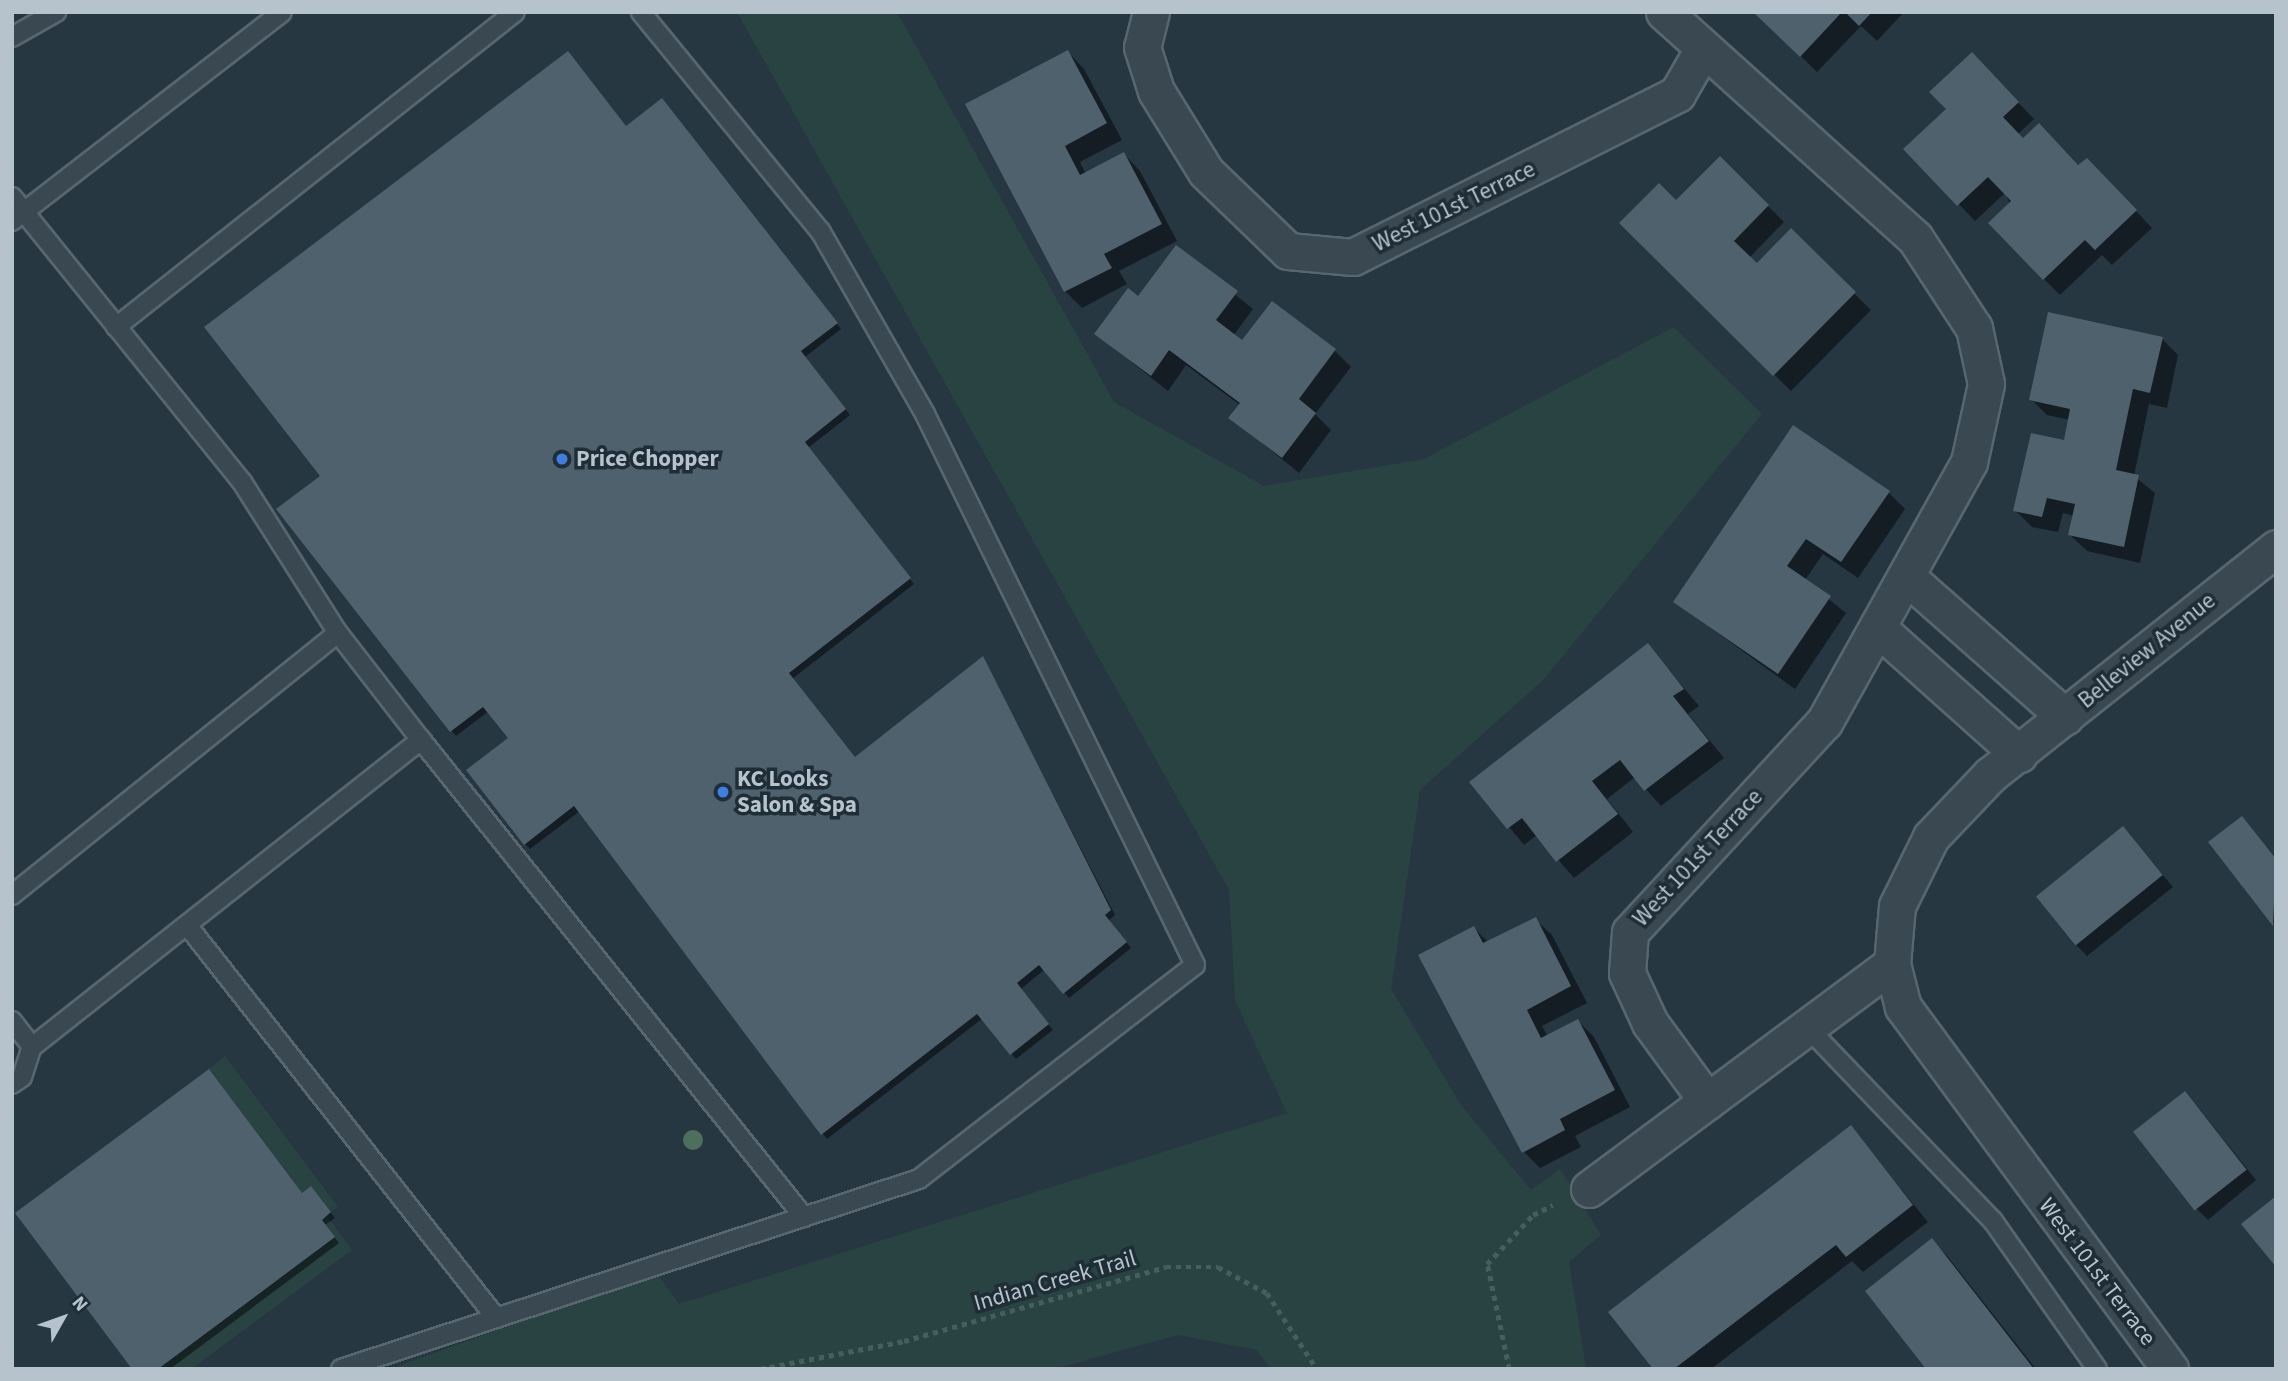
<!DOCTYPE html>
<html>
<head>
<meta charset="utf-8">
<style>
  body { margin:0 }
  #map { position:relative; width:2288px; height:1381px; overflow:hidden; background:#263742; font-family:"Source Sans 3",sans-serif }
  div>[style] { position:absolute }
  .green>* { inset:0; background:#284342 }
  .shadow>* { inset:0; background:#0007 }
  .building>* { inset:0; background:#4f616d; transform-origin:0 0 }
  .path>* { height:4.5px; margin-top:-2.25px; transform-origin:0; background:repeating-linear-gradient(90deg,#465f5e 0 5px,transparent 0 10px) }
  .roads { filter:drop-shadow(2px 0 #58666f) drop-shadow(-2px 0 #58666f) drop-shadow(0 2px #58666f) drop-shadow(0 -2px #58666f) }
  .service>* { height:18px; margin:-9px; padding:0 9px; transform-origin:9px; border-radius:9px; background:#3a4852 }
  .minor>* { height:35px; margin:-17.5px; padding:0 17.5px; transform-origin:17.5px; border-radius:17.5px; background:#3a4852 }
  .trees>* { width:20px; height:20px; margin:-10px; border-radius:50%; background:#4e6f5c }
  .dots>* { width:19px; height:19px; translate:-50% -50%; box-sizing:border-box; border:4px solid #1f2d37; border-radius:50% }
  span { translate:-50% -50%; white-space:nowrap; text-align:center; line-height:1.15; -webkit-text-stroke:7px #1f2d37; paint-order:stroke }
  .street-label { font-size:23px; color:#b7c3cc }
  .poi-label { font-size:23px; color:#b7c3cc; font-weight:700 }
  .left { translate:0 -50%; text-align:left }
  .frame { position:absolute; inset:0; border:14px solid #b7c3cc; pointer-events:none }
  .north { position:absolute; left:28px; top:1283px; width:70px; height:70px; -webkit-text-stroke:5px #1f2d37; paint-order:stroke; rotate:50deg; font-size:19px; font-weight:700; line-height:28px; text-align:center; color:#b7c3cc }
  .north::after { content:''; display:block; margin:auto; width:24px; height:32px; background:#b7c3cc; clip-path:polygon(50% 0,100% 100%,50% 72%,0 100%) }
</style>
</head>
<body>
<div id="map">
  <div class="green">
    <i style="clip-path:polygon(737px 12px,897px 12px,1114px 402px,1264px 486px,1424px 459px,1674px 327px,1762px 414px,1543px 680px,1420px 790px,1391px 989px,1461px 1105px,1531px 1190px,1560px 1169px,1601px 1235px,1569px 1262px,1586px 1369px,1271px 1369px,1257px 1350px,1178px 1335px,1054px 1369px,390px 1369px,657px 1273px,679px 1304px,1287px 1113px,1235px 1000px,1229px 890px)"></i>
    <i style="clip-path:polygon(225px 1056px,338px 1207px,331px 1212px,311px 1186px,302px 1193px,209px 1069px)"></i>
    <i style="clip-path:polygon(327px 1216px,352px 1250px,191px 1369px,158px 1369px,335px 1237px,322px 1220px)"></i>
  </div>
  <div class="shadow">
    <i style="clip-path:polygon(1755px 12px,1904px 12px,1877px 41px,1861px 26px,1817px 72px)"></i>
    <i style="clip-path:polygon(1068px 52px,1084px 69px,1122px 140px,1080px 162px,1086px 174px,1124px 154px,1140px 171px,1177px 241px,1119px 271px,1127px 284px,1082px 308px,1065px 291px,967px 105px)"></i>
    <i style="clip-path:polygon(1988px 71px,2034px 119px,2018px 134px,2024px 140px,2103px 176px,2152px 228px,2112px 265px,2102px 255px,2060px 295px,2044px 279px,2005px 193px,1975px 221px,1906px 149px)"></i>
    <i style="clip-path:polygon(667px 106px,841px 329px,805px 357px,850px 415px,808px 448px,914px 584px,792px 679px,855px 759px,983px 659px,1115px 915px,1109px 920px,1131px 948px,1069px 998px,1045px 969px,1021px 989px,1053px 1030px,1016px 1059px,983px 1018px,827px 1139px,580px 811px,530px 849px,525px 844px,468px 771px,510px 739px,489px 711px,456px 736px,279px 510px,322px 476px,627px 128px)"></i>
    <i style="clip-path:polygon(1720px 158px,1784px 222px,1749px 258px,1757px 266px,1791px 231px,1871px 310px,1791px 391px,1621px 223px,1676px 203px)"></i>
    <i style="clip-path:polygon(1176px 247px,1253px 309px,1233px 336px,1242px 343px,1335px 351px,1351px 367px,1315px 414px,1331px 430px,1299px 473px,1231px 418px,1240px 405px,1186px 365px,1168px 391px,1096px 334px,1138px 298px)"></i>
    <i style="clip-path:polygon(2162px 339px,2178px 355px,2167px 408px,2149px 404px,2134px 476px,2155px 493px,2140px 563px,2087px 551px,2070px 535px,2074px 516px,2063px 513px,2058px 532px,2032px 527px,2015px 510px,2065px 442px,2070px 420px,2047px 415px,2031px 399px)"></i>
    <i style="clip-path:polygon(1889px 493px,1905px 509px,1858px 578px,1823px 554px,1805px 580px,1846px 613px,1795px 689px,1675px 602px)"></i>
    <i style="clip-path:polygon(1648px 645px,1699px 706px,1688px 714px,1724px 758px,1661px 806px,1635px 777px,1607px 799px,1633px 832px,1574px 878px,1537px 835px,1524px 845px,1472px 782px)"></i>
    <i style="clip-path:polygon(2241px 818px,2276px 859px,2276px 926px,2210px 842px)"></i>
    <i style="clip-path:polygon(2123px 828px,2173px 887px,2087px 956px,2076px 945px)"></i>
    <i style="clip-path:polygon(1535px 919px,1552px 935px,1587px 1003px,1542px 1026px,1548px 1037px,1578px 1021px,1594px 1037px,1630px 1107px,1575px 1136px,1581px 1147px,1540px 1168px,1524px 1152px,1474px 928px,1489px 943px)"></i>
    <i style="clip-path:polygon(2196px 1105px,2256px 1180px,2208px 1220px,2197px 1209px)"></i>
    <i style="clip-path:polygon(1851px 1128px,1928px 1222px,1863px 1272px,1852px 1261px,1711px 1369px,1655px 1369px)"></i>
    <i style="clip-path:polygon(316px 1193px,335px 1218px,325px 1225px,339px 1243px,170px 1369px,134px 1369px,303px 1195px)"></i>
    <i style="clip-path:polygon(1932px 1240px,1948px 1257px,2036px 1369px,1928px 1369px)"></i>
  </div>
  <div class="building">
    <i style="clip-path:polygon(1753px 12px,1842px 12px,1800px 57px)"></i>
    <i style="clip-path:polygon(1845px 12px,1872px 12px,1859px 26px)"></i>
    <i style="clip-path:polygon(1068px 50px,1107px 123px,1065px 146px,1080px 175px,1124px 152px,1162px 224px,1104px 254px,1112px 268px,1064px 292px,965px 104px)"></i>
    <i style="clip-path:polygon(568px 51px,626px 126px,662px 98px,838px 323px,801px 351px,846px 409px,805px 442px,911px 578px,789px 673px,855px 757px,983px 656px,1111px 910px,1105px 915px,1127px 942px,1063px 994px,1039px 965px,1017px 983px,1049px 1024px,1010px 1055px,977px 1014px,821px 1135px,574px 806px,524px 845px,466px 770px,508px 738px,483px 707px,450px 732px,276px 509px,320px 476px,204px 327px)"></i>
    <i style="clip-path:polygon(1972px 52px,2019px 102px,2003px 117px,2023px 138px,2039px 123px,2078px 165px,2087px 158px,2137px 210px,2095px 250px,2085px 240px,2043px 280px,1988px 223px,2011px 201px,1988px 177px,1957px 206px,1903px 149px,1946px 109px,1929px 92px)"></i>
    <i style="clip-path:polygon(1720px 156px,1769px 205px,1734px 241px,1757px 263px,1791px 228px,1856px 292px,1773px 376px,1619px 223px,1659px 183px,1676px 200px)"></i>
    <i style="clip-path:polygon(1176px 245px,1238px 291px,1216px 320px,1242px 340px,1272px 301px,1336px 349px,1299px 399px,1316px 413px,1282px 458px,1228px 418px,1240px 403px,1169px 350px,1151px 376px,1094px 334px,1128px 288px,1138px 296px)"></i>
    <i style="clip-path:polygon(2048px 312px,2163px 337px,2150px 393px,2133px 389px,2116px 470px,2139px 475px,2124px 547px,2068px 535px,2075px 504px,2047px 498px,2042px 517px,2013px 511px,2031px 433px,2064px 440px,2070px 409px,2029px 400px)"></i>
    <i style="clip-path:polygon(1793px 425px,1890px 491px,1841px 562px,1806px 539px,1787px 566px,1831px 596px,1778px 674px,1673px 602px)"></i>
    <i style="clip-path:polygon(1648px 643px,1684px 689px,1673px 696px,1709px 741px,1644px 791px,1620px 760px,1592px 781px,1618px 814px,1556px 862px,1522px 818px,1507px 829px,1469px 782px)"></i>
    <i style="clip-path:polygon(2242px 816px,2276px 859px,2273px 926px,2208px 842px)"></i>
    <i style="left:2123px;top:826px;width:63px;height:112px;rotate:51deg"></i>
    <i style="clip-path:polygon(1536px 917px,1571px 986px,1527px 1010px,1541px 1038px,1578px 1019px,1615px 1090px,1560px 1119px,1565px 1130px,1522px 1153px,1418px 955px,1474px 926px,1483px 943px)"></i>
    <i style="clip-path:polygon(209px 1069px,302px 1193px,311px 1186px,331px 1212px,322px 1220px,335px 1237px,158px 1369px,132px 1369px,15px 1213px)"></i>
    <i style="left:2185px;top:1091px;width:100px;height:66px;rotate:52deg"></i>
    <i style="clip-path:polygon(1851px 1125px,1913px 1205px,1846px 1257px,1836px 1245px,1674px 1369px,1653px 1369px,1608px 1312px)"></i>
    <i style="clip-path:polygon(2276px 1196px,2276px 1267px,2241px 1224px)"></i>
    <i style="clip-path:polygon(1932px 1238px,2034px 1369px,1926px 1369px,1865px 1291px)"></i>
  </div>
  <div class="path">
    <i style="left:760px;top:1369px;width:147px;rotate:-11deg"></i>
    <i style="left:904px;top:1341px;width:272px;rotate:-15.8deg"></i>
    <i style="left:1166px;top:1267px;width:52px"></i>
    <i style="left:1218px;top:1267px;width:55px;rotate:28deg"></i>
    <i style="left:1267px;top:1293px;width:91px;rotate:56.7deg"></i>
    <i style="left:1509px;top:1369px;width:107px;rotate:-101.8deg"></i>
    <i style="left:1487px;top:1264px;width:67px;rotate:-46.8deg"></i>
    <i style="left:1533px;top:1215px;width:22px;rotate:-27deg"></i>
  </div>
  <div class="roads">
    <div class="service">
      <i style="left:12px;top:37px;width:51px;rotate:-29.6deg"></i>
      <i style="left:12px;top:197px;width:366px;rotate:51.1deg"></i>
      <i style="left:242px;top:482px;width:179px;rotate:57.6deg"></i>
      <i style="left:338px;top:633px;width:135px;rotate:52.2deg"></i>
      <i style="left:421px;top:740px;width:612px;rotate:51.24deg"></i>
      <i style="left:12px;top:221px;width:341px;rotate:-37.7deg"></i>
      <i style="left:116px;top:327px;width:508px;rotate:-38.29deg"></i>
      <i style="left:12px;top:895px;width:418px;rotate:-38.8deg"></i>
      <i style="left:187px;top:925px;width:500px;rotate:51.8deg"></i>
      <i style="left:12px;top:1021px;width:33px;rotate:52deg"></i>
      <i style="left:32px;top:1047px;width:496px;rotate:-38.3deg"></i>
      <i style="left:1807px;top:1027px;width:269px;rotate:46.2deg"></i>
      <i style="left:1993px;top:1221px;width:181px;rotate:54.9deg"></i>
      <i style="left:12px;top:1084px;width:12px;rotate:-35deg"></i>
      <i style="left:22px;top:1077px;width:32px;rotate:-72deg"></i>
      <i style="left:341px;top:1369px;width:608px;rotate:-18.2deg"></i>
      <i style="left:919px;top:1179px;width:349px;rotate:-37.8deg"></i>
      <i style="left:1195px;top:965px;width:614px;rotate:-116.11deg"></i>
      <i style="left:925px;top:414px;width:211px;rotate:-119.8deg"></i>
      <i style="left:820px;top:231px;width:283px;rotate:-129.3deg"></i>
    </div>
    <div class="minor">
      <i style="left:1151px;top:12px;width:36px;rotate:104deg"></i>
      <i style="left:1142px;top:47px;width:46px;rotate:72.3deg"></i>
      <i style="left:1156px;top:91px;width:95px;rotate:58.3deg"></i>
      <i style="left:1206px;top:172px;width:114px;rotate:43.9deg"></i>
      <i style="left:1288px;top:251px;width:65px;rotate:5.3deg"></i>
      <i style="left:1353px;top:257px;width:363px;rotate:-26.7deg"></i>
      <i style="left:1677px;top:94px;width:52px;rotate:-60deg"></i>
      <i style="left:1664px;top:12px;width:338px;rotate:42deg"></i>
      <i style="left:1915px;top:238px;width:108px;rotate:56.8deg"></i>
      <i style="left:1974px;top:328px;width:57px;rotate:77.9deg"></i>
      <i style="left:1986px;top:384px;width:80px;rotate:102.3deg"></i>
      <i style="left:1969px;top:462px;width:298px;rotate:119.1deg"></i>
      <i style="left:1824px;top:722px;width:286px;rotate:132.7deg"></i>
      <i style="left:1630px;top:932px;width:41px;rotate:94.2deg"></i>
      <i style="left:1627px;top:973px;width:55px;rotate:65.3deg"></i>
      <i style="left:1650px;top:1023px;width:97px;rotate:53.8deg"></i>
      <i style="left:1907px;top:577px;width:211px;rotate:41.5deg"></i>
      <i style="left:1879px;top:629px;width:188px;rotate:41.8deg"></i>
      <i style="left:1589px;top:1189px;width:377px;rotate:-36.6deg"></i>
      <i style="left:2170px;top:1369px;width:450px;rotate:-126.4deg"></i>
      <i style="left:1903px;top:1007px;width:44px;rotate:-104.3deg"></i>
      <i style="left:1892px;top:964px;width:58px;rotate:-85.1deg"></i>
      <i style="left:1897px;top:906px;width:77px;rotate:-63.8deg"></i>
      <i style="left:1931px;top:837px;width:86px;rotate:-46.4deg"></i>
      <i style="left:1990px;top:775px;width:365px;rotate:-38.4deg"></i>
    </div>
  </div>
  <div class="trees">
    <i style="left:693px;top:1140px"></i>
  </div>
  <div class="dots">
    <i style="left:562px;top:459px;background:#3f7fe0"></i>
    <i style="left:723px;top:792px;background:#3f7fe0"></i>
  </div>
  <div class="street-label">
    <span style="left:1454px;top:207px;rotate:-26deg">West 101st Terrace</span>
    <span style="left:2147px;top:651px;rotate:-39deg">Belleview Avenue</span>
    <span style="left:1698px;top:858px;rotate:-47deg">West 101st Terrace</span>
    <span style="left:2097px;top:1272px;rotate:53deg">West 101st Terrace</span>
    <span style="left:1055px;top:1281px;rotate:-16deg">Indian Creek Trail</span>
  </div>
  <div class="poi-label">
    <span class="left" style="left:576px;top:459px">Price Chopper</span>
    <span class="left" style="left:737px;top:792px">KC Looks<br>Salon &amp; Spa</span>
  </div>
  <div class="frame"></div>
  <div class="north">N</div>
</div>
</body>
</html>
